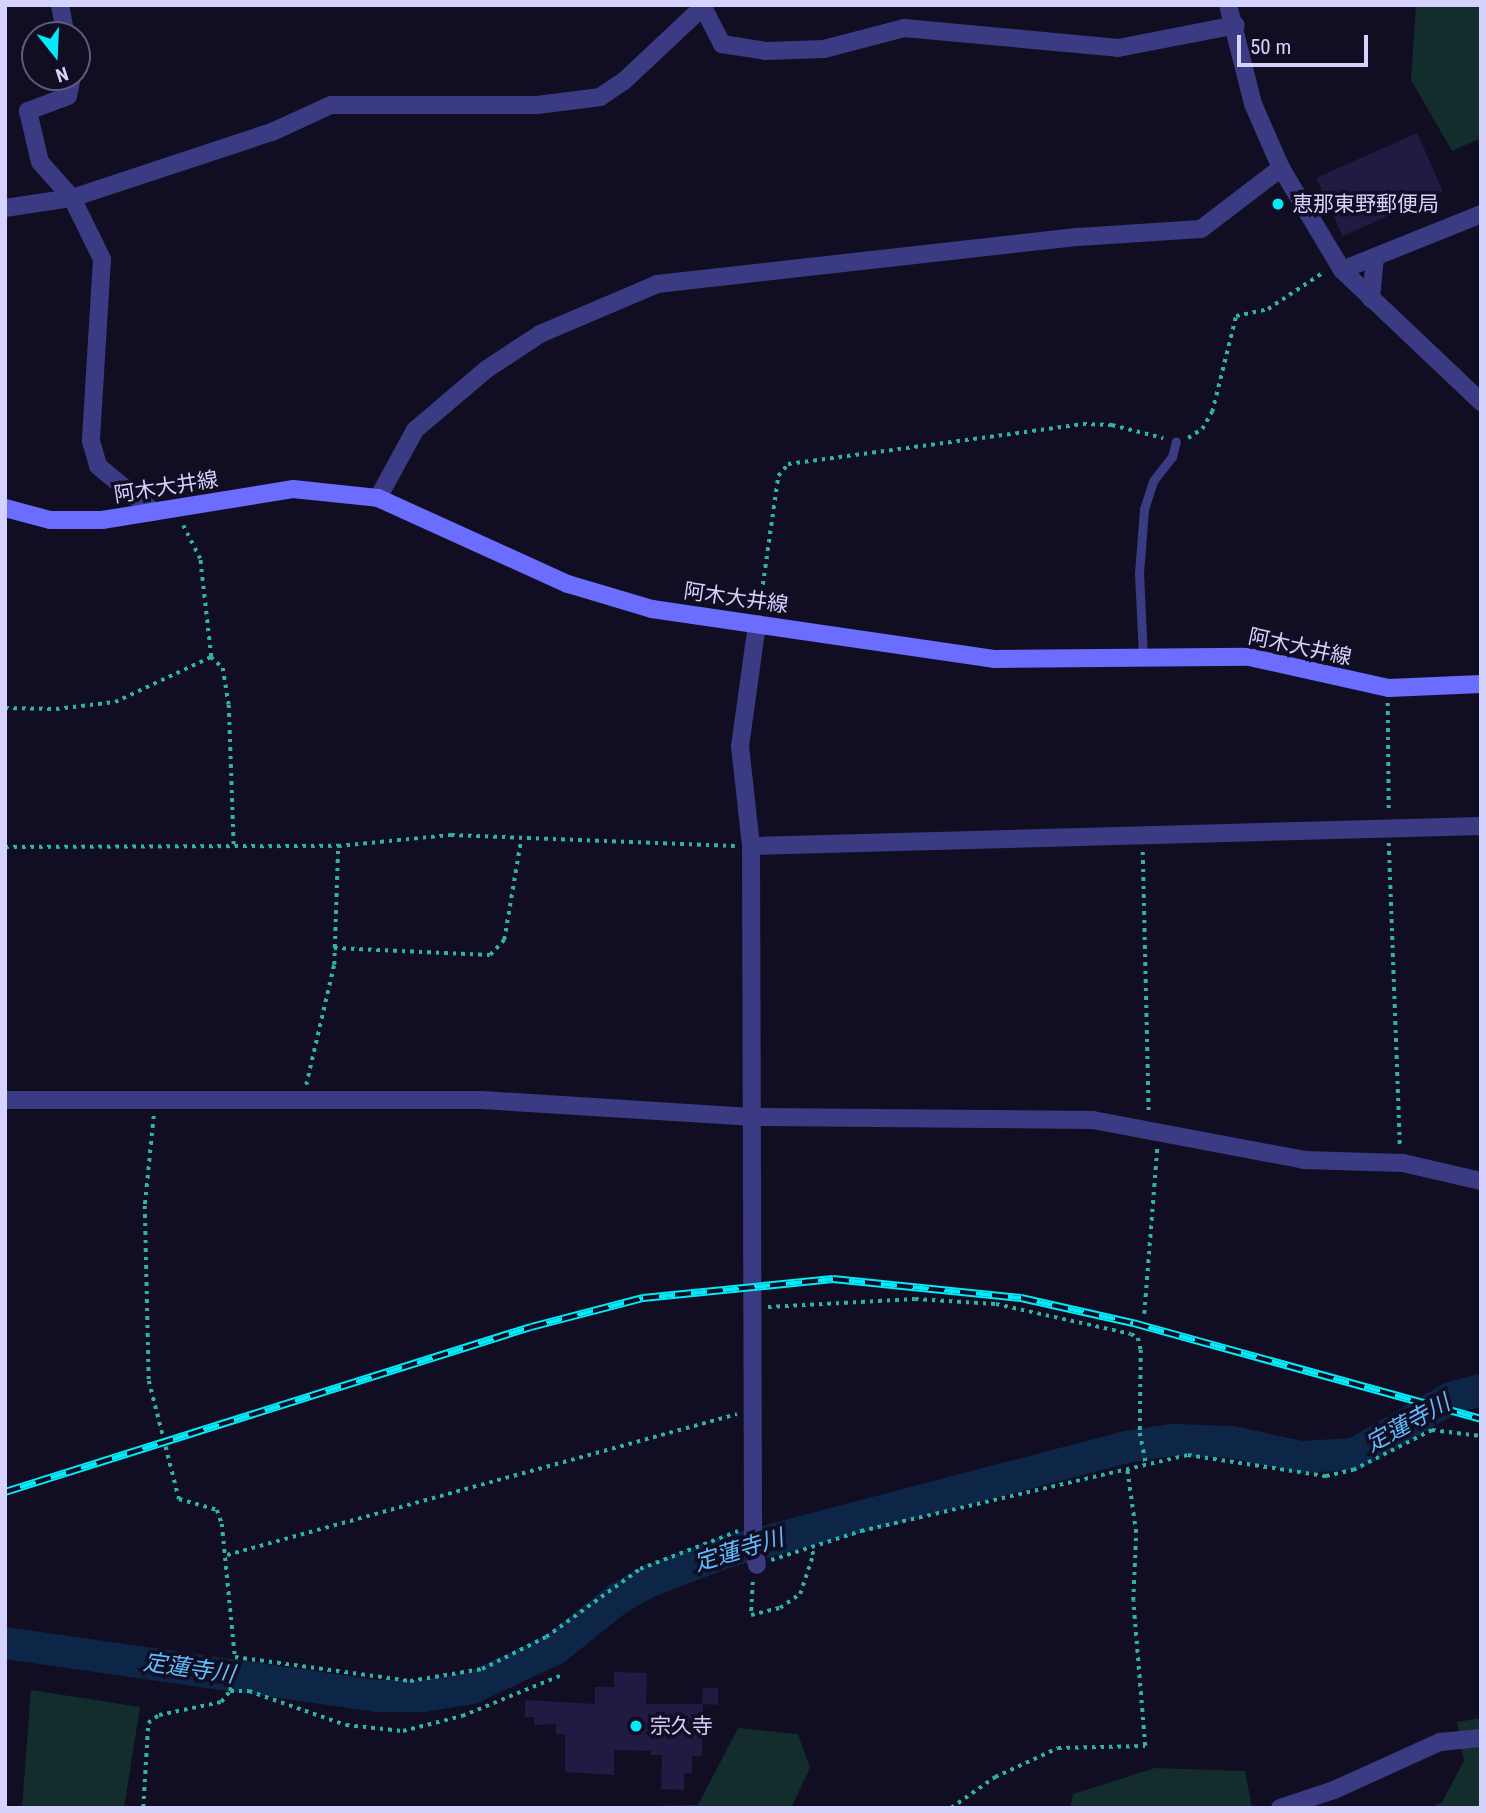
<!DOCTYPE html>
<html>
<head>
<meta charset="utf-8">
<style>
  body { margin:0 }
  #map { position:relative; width:1486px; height:1813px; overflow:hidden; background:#110e23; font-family:"Roboto Condensed","Noto Sans JP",sans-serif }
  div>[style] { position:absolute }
  .green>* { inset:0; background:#122d2b }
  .river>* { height:32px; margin:-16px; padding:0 16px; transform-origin:16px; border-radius:16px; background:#0d2648 }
  .building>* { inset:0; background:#211b44; transform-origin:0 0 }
  .path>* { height:3.5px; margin-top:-1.75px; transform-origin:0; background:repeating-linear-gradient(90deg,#30b3a6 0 3.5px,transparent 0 8.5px) }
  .lane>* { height:9px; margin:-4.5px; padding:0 4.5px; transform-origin:4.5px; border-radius:4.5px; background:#3a3b82 }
  .street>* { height:18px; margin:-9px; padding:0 9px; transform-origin:9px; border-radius:9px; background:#3a3b82 }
  .secondary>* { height:18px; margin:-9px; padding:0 9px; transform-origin:9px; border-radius:9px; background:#6a6dfd }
  .rail>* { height:8px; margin-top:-4px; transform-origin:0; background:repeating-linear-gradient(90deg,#110e23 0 16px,#04eaf8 0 32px); box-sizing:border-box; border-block:2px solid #04eaf8 }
  .dots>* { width:19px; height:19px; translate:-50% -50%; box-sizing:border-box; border:4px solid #110e23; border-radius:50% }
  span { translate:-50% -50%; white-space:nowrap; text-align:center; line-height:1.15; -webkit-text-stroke:7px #110e23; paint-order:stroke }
  .poi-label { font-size:21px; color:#d5d2fe }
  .left { translate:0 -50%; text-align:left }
  .street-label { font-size:21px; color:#d5d2fe }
  .water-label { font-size:23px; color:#61bbfd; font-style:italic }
  .frame { position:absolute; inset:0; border:7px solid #d5d2fe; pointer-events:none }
  .north { position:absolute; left:21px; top:21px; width:70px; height:70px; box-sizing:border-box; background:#110e23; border:2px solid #5f5c7b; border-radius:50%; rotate:162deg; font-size:19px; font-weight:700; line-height:28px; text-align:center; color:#d5d2fe }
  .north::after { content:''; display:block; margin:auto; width:24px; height:32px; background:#04eaf8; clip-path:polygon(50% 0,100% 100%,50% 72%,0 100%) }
  .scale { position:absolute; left:1237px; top:35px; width:131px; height:32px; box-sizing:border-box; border:4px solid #d5d2fe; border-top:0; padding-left:9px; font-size:21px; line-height:24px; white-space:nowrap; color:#d5d2fe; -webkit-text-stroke:5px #110e23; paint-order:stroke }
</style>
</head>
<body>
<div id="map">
  <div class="green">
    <i style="clip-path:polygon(1416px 5px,1481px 5px,1481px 138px,1452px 151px,1411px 80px)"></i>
    <i style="clip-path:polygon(31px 1690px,140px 1707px,124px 1808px,22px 1808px)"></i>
    <i style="clip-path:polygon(1481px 1718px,1481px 1808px,1430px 1808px,1442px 1802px,1464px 1761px,1457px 1722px)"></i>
    <i style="clip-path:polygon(738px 1728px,798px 1734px,810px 1768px,791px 1808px,565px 1808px,698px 1805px)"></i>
    <i style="clip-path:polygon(1155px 1768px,1245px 1771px,1252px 1808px,1070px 1808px,1073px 1794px)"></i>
  </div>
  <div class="river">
    <i style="left:5px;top:1643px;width:376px;rotate:8.1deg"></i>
    <i style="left:377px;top:1696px;width:46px"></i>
    <i style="left:423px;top:1696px;width:50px;rotate:-9.3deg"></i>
    <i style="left:472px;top:1688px;width:92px;rotate:-25.2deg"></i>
    <i style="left:555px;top:1649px;width:82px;rotate:-38.6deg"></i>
    <i style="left:619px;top:1598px;width:35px;rotate:-29deg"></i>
    <i style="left:650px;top:1581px;width:81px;rotate:-20.9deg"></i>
    <i style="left:726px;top:1552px;width:414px;rotate:-14.7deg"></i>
    <i style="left:1126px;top:1447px;width:47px;rotate:-8.7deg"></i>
    <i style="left:1172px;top:1440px;width:60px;rotate:1.9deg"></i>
    <i style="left:1232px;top:1442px;width:71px;rotate:12.3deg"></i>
    <i style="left:1301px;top:1457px;width:53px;rotate:-3.2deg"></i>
    <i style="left:1354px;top:1454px;width:112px;rotate:-30deg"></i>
    <i style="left:1451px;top:1398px;width:31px;rotate:-15deg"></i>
  </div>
  <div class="building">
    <i style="left:1417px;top:133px;width:64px;height:110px;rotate:66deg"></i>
    <i style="clip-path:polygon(614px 1672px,647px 1673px,646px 1704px,702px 1704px,703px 1688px,718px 1688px,718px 1705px,703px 1704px,702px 1756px,692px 1756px,692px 1773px,684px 1773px,684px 1790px,661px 1789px,662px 1755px,651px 1755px,651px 1751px,614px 1750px,614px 1775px,565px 1772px,565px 1734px,556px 1734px,556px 1724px,534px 1725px,534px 1717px,525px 1717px,525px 1700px,595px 1704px,595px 1687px,614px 1687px)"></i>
  </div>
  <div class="path">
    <i style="left:1188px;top:438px;width:17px;rotate:-33deg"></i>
    <i style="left:1202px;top:429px;width:20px;rotate:-60deg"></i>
    <i style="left:1212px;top:412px;width:99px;rotate:-76deg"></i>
    <i style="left:1236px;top:316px;width:33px;rotate:-12deg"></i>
    <i style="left:1268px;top:309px;width:67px;rotate:-33.5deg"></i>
    <i style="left:759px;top:610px;width:135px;rotate:-81.9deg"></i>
    <i style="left:778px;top:476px;width:16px;rotate:-50deg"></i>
    <i style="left:788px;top:464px;width:298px;rotate:-7.7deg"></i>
    <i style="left:1083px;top:424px;width:29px;rotate:2deg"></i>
    <i style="left:1112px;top:425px;width:53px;rotate:14.3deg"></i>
    <i style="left:211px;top:657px;width:16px;rotate:43deg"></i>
    <i style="left:223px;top:668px;width:37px;rotate:81deg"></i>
    <i style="left:229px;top:705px;width:142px;rotate:88deg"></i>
    <i style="left:1388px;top:703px;width:108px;rotate:89.5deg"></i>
    <i style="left:5px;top:708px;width:51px;rotate:1.1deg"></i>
    <i style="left:56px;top:709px;width:59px;rotate:-6.8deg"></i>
    <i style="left:115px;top:702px;width:106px;rotate:-25.1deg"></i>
    <i style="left:211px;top:657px;width:99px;rotate:-96.4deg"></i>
    <i style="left:200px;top:559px;width:39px;rotate:-117deg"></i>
    <i style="left:1389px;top:843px;width:304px;rotate:87.9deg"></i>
    <i style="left:5px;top:847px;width:333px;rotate:-0.2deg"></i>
    <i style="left:338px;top:846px;width:114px;rotate:-5.6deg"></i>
    <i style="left:451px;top:835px;width:284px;rotate:2.2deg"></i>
    <i style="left:1143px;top:852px;width:262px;rotate:88.7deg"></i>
    <i style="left:334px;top:948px;width:156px;rotate:2.6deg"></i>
    <i style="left:490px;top:955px;width:21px;rotate:-47deg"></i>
    <i style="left:504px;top:940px;width:101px;rotate:-80.4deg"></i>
    <i style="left:306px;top:1085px;width:123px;rotate:-76.9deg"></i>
    <i style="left:334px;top:965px;width:119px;rotate:-88.1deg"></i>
    <i style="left:154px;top:1116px;width:90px;rotate:95.7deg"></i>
    <i style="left:145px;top:1206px;width:175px;rotate:88.7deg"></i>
    <i style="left:149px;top:1381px;width:122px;rotate:75.7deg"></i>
    <i style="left:179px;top:1499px;width:40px;rotate:16deg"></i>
    <i style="left:217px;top:1510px;width:15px;rotate:70deg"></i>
    <i style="left:222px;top:1524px;width:134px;rotate:84.4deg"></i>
    <i style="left:235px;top:1657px;width:177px;rotate:7.8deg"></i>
    <i style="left:410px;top:1681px;width:73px;rotate:-9.5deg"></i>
    <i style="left:482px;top:1669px;width:72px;rotate:-26.6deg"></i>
    <i style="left:546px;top:1637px;width:116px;rotate:-35.9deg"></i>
    <i style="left:640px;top:1569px;width:105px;rotate:-21.2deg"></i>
    <i style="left:768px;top:1307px;width:147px;rotate:-3.1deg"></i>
    <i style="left:915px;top:1299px;width:81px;rotate:3.5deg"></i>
    <i style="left:996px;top:1304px;width:138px;rotate:12.5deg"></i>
    <i style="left:1131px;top:1334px;width:8px;rotate:30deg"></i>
    <i style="left:1138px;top:1338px;width:12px;rotate:76deg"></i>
    <i style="left:1141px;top:1350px;width:83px;rotate:90.7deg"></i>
    <i style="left:1140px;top:1433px;width:32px;rotate:79deg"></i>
    <i style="left:1144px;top:1314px;width:167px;rotate:-85.5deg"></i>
    <i style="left:227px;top:1555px;width:529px;rotate:-15.45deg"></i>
    <i style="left:771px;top:1560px;width:95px;rotate:-17.9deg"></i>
    <i style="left:861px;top:1531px;width:336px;rotate:-13.1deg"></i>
    <i style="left:1188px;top:1455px;width:140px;rotate:8.7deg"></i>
    <i style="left:1326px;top:1476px;width:28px;rotate:-13deg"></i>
    <i style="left:1353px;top:1470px;width:89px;rotate:-26.9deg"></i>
    <i style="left:1432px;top:1430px;width:49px;rotate:7deg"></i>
    <i style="left:753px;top:1582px;width:33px;rotate:93deg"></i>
    <i style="left:751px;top:1615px;width:30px;rotate:-14deg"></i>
    <i style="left:780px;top:1608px;width:24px;rotate:-35deg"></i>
    <i style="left:800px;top:1594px;width:41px;rotate:-71.6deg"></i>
    <i style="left:813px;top:1555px;width:8px;rotate:-104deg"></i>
    <i style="left:230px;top:1691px;width:19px"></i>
    <i style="left:249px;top:1691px;width:103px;rotate:19.3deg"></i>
    <i style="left:346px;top:1725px;width:57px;rotate:6deg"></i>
    <i style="left:403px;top:1731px;width:61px;rotate:-14.3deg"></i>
    <i style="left:462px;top:1716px;width:108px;rotate:-22.3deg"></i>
    <i style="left:143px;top:1808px;width:85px;rotate:-86.6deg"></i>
    <i style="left:148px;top:1723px;width:14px;rotate:-36deg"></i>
    <i style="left:159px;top:1715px;width:63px;rotate:-11.8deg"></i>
    <i style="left:221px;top:1702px;width:14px;rotate:-51deg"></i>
    <i style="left:230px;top:1691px;width:34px;rotate:-82deg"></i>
    <i style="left:951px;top:1808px;width:54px;rotate:-35.2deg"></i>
    <i style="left:995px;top:1777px;width:69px;rotate:-24.7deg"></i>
    <i style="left:1058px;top:1748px;width:87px;rotate:-1.3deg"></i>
    <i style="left:1145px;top:1746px;width:145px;rotate:-94.7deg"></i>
    <i style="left:1133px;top:1601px;width:68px;rotate:-87.5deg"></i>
    <i style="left:1136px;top:1533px;width:64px;rotate:-98.1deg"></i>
  </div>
  <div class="lane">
    <i style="left:1143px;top:657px;width:84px;rotate:-92.7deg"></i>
    <i style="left:1139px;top:573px;width:64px;rotate:-85.5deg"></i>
    <i style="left:1144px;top:509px;width:29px;rotate:-72deg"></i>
    <i style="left:1153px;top:481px;width:31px;rotate:-52deg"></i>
    <i style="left:1172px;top:457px;width:16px;rotate:-76deg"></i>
  </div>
  <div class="street">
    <i style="left:60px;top:5px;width:31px;rotate:79deg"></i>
    <i style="left:1228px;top:5px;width:102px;rotate:75.8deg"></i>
    <i style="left:1253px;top:104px;width:70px;rotate:66.4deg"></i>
    <i style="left:1281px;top:168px;width:119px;rotate:59.1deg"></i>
    <i style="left:1342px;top:270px;width:192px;rotate:43.5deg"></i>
    <i style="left:703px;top:7px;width:42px;rotate:62.8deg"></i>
    <i style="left:722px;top:44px;width:45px;rotate:9deg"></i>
    <i style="left:766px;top:51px;width:58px;rotate:-2deg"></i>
    <i style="left:824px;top:49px;width:83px;rotate:-14.7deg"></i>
    <i style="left:904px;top:28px;width:215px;rotate:5.3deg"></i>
    <i style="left:1118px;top:48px;width:120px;rotate:-11deg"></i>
    <i style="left:72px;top:77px;width:19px;rotate:102deg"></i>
    <i style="left:68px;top:96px;width:43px;rotate:159.4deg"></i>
    <i style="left:28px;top:111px;width:52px;rotate:76.8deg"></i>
    <i style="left:40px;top:162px;width:48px;rotate:48.4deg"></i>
    <i style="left:72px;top:198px;width:68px;rotate:63.8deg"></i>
    <i style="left:102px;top:259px;width:182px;rotate:93.5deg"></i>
    <i style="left:91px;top:441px;width:26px;rotate:74deg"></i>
    <i style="left:98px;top:466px;width:72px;rotate:39.4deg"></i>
    <i style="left:5px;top:208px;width:68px;rotate:-8.5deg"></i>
    <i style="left:72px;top:198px;width:211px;rotate:-18.3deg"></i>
    <i style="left:272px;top:132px;width:65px;rotate:-24.6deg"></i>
    <i style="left:331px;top:105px;width:206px"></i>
    <i style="left:537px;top:105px;width:64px;rotate:-7.2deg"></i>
    <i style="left:600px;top:97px;width:29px;rotate:-34deg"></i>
    <i style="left:624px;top:81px;width:111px;rotate:-43.2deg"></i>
    <i style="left:1342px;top:270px;width:150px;rotate:-21.9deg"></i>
    <i style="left:1371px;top:299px;width:42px;rotate:-84.6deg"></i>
    <i style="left:378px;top:498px;width:77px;rotate:-61.4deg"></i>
    <i style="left:415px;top:430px;width:94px;rotate:-40.3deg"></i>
    <i style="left:487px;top:369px;width:64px;rotate:-33.4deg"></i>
    <i style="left:540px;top:334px;width:127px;rotate:-23.1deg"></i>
    <i style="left:657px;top:284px;width:424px;rotate:-6.4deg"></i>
    <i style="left:1078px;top:237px;width:123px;rotate:-3.7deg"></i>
    <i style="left:1201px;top:229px;width:101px;rotate:-37.3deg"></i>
    <i style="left:757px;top:624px;width:123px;rotate:97.9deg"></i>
    <i style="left:740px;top:746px;width:101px;rotate:83.7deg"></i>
    <i style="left:751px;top:846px;width:688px;rotate:89.83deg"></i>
    <i style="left:753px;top:1534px;width:31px;rotate:83deg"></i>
    <i style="left:751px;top:846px;width:730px;rotate:-1.57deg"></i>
    <i style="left:5px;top:1100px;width:477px"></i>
    <i style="left:482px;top:1100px;width:273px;rotate:3.6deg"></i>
    <i style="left:754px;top:1117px;width:339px;rotate:0.5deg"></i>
    <i style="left:1093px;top:1120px;width:215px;rotate:10.7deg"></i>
    <i style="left:1304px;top:1160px;width:99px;rotate:1.7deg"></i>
    <i style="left:1403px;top:1163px;width:80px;rotate:13deg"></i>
    <i style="left:1280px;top:1808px;width:57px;rotate:-18.4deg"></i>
    <i style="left:1334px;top:1790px;width:116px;rotate:-24.4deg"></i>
    <i style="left:1440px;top:1742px;width:41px;rotate:-5.6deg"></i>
  </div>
  <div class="secondary">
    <i style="left:5px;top:508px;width:47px;rotate:14.9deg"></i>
    <i style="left:50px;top:520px;width:52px"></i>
    <i style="left:102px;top:520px;width:193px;rotate:-9.2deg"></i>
    <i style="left:293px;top:489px;width:85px;rotate:6deg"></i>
    <i style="left:378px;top:498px;width:209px;rotate:24.4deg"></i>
    <i style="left:568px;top:584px;width:88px;rotate:16.6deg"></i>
    <i style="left:652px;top:609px;width:347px;rotate:8.3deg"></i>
    <i style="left:995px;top:659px;width:254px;rotate:-0.5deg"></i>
    <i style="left:1249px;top:657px;width:143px;rotate:12.5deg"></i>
    <i style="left:1389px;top:688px;width:92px;rotate:-2.5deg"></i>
  </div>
  <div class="rail">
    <i style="left:5px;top:1492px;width:551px;rotate:-17.42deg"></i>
    <i style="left:531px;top:1327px;width:116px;rotate:-14.5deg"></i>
    <i style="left:643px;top:1298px;width:191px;rotate:-5.7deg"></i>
    <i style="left:833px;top:1279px;width:189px;rotate:5.8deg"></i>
    <i style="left:1021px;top:1298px;width:115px;rotate:12.6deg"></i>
    <i style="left:1133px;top:1323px;width:361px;rotate:15.4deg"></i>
  </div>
  <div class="dots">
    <i style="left:1278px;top:204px;background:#04eaf8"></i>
    <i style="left:636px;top:1726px;background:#04eaf8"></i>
  </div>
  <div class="poi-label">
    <span class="left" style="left:1292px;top:204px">恵那東野郵便局</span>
    <span class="left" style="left:650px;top:1726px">宗久寺</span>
  </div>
  <div class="street-label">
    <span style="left:166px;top:487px;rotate:-9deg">阿木大井線</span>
    <span style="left:736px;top:598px;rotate:8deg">阿木大井線</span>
    <span style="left:1300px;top:647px;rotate:12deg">阿木大井線</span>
  </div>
  <div class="water-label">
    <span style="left:1408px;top:1424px;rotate:-29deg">定蓮寺川</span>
    <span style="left:739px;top:1551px;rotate:-17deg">定蓮寺川</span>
    <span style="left:189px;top:1669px;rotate:8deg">定蓮寺川</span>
  </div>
  <div class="frame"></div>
  <div class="north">N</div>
  <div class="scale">50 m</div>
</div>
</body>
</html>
